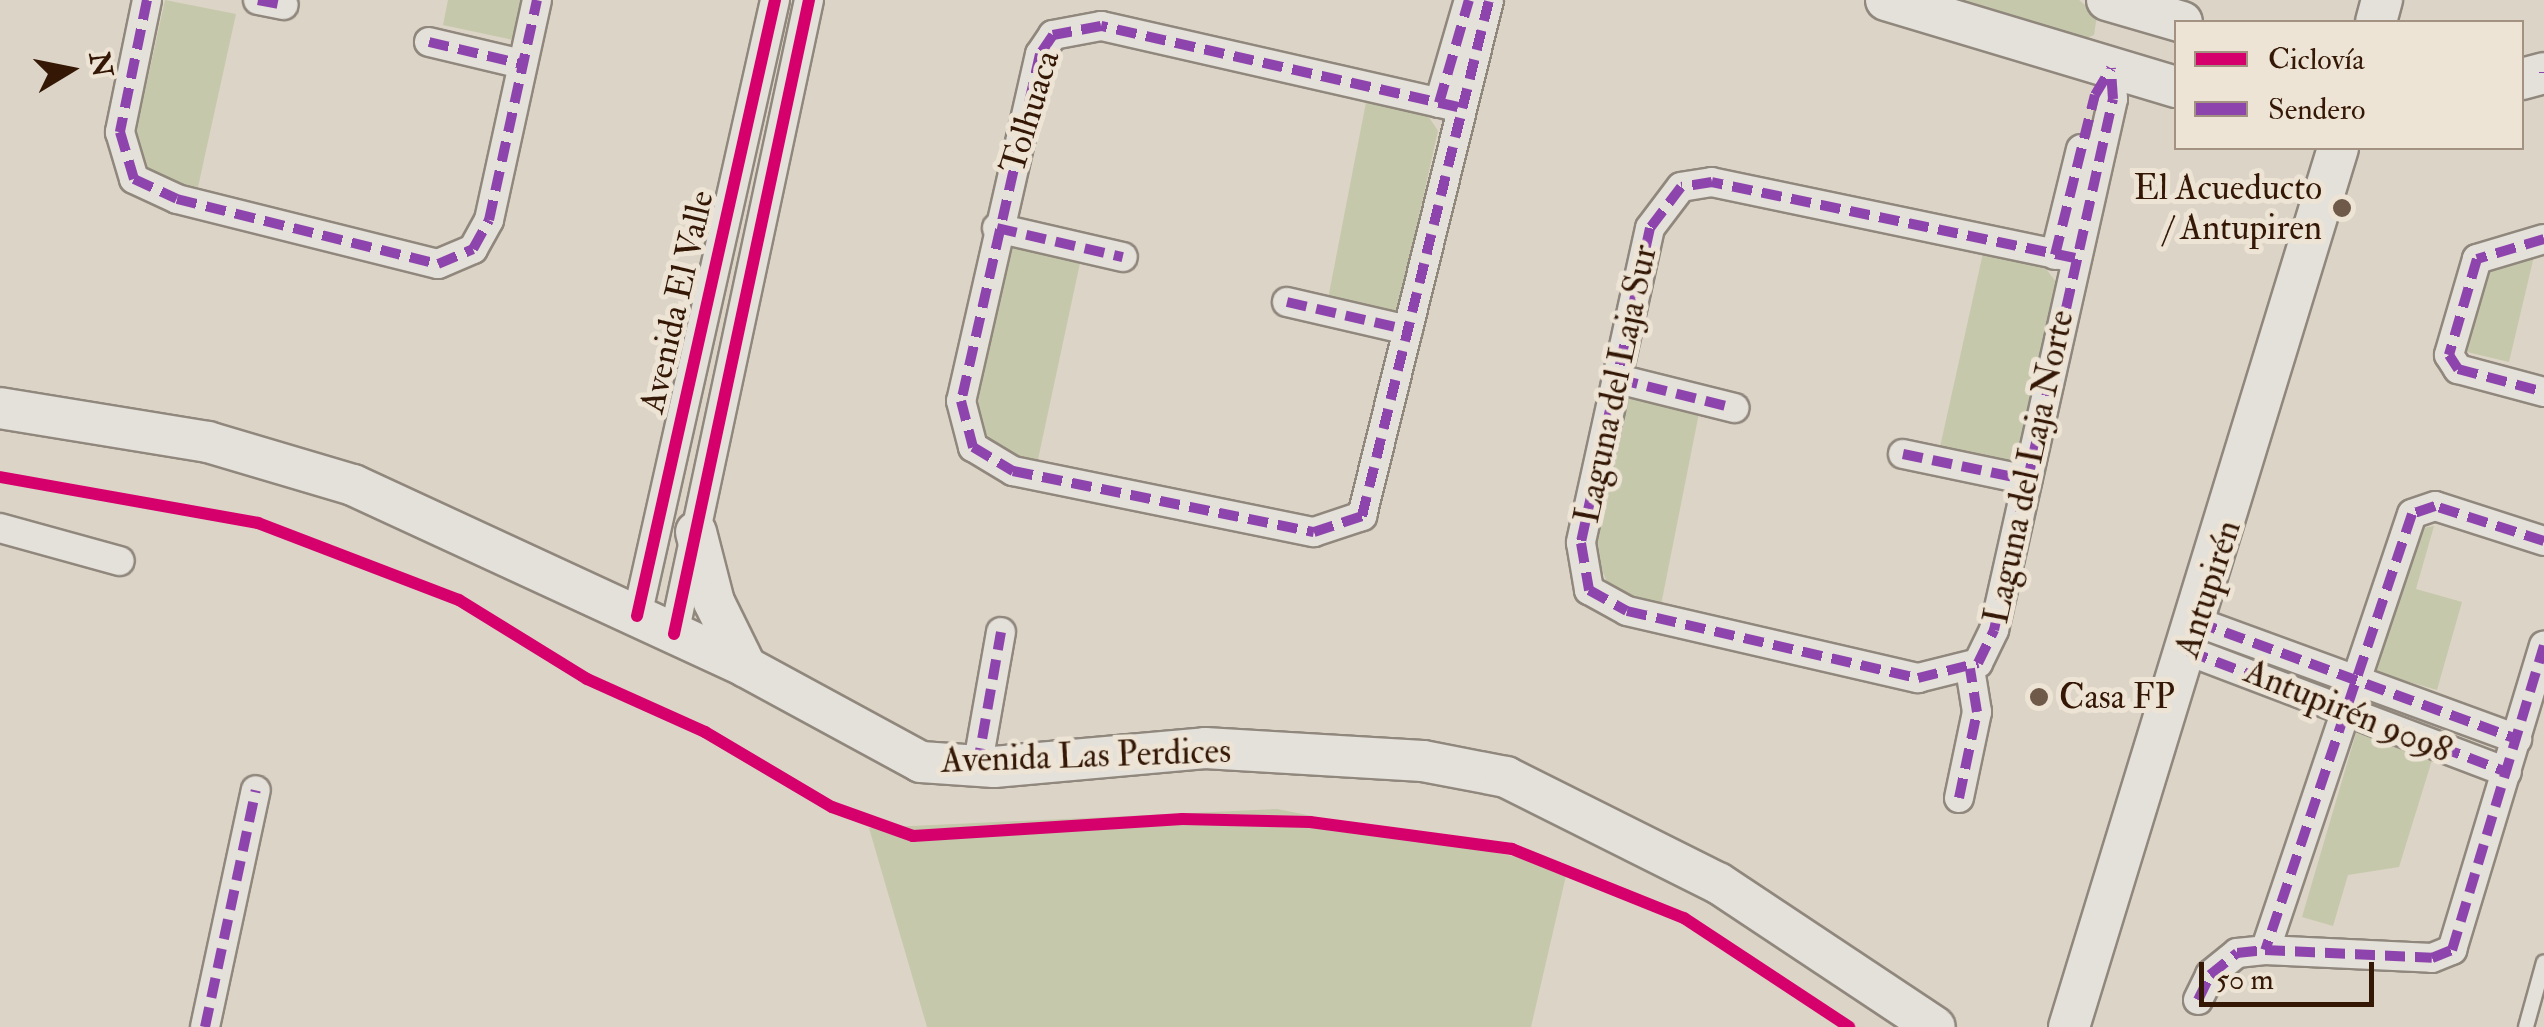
<!DOCTYPE html>
<html>
<head>
<meta charset="utf-8">
<style>
  body { margin:0 }
  #map { position:relative; width:2544px; height:1027px; overflow:hidden; background:#dcd4c6; font-family:"IM FELL Double Pica",serif }
  div>[style] { position:absolute }
  .green>* { inset:0; background:#c5c8aa }
  .roads { filter:drop-shadow(2px 0 #90877d) drop-shadow(-2px 0 #90877d) drop-shadow(0 2px #90877d) drop-shadow(0 -2px #90877d) }
  .lane>* { height:14px; margin:-7px; padding:0 7px; transform-origin:7px; border-radius:7px; background:#e4e0da }
  .street>* { height:28px; margin:-14px; padding:0 14px; transform-origin:14px; border-radius:14px; background:#e4e0da }
  .secondary>* { height:40px; margin:-20px; padding:0 20px; transform-origin:20px; border-radius:20px; background:#e4e0da }
  .quiet>* { height:10px; margin-top:-5px; transform-origin:0; background:repeating-linear-gradient(90deg,#8e44ad 0 20px,transparent 0 30px) }
  .cycleway>* { height:12px; margin:-6px; padding:0 6px; transform-origin:6px; border-radius:6px; background:#d6006c }
  .dots>* { width:28px; height:28px; translate:-50% -50%; box-sizing:border-box; border:5px solid #ede4d5; border-radius:50% }
  span { translate:-50% -50%; white-space:nowrap; text-align:center; line-height:1.15; -webkit-text-stroke:10px #ede4d5; paint-order:stroke }
  .street-label { font-size:35px; color:#341704 }
  .poi-label { font-size:35px; color:#341704 }
  .right { translate:-100% -50%; text-align:right }
  .left { translate:0 -50%; text-align:left }
  .legend { position:absolute; left:2174px; top:20px; width:350px; height:130px; box-sizing:border-box; background:#ede4d5; border:2px solid #a39281; margin:0; padding:12px 18px; list-style:none; font-size:30px; color:#341704 }
  .legend li { display:flex; align-items:center; gap:20px; height:50px }
  .legend b { width:50px; border:2px solid #a39281 }
  .north { position:absolute; left:20px; top:20px; width:100px; height:100px; -webkit-text-stroke:8px #ede4d5; paint-order:stroke; rotate:80deg; font-size:28px; font-weight:700; line-height:40px; text-align:center; color:#341704 }
  .north::after { content:''; display:block; margin:auto; width:35px; height:45px; background:#341704; clip-path:polygon(50% 0,100% 100%,50% 72%,0 100%) }
  .scale { position:absolute; left:2199px; top:962px; width:175px; height:45px; box-sizing:border-box; border:5px solid #341704; border-top:0; padding-left:12px; font-size:30px; line-height:35px; white-space:nowrap; color:#341704; -webkit-text-stroke:8px #ede4d5; paint-order:stroke }
</style>
</head>
<body>
<div id="map">
  <div class="green">
    <i style="clip-path:polygon(165px 0,236px 14px,198px 187px,145px 175px,131px 155px)"></i>
    <i style="clip-path:polygon(448px 0,522px 0,513px 40px,443px 25px)"></i>
    <i style="clip-path:polygon(1943px 0,2079px 0,2097px 15px,2094px 35px,2082px 40px)"></i>
    <i style="clip-path:polygon(1367px 97px,1425px 111px,1438px 131px,1397px 314px,1327px 304px)"></i>
    <i style="clip-path:polygon(1005px 246px,1080px 263px,1037px 464px,1001px 455px,972px 414px)"></i>
    <i style="clip-path:polygon(2535px 252px,2509px 362px,2463px 351px,2487px 268px)"></i>
    <i style="clip-path:polygon(1983px 253px,2046px 269px,2057px 283px,2019px 465px,1940px 447px)"></i>
    <i style="clip-path:polygon(1628px 391px,1700px 408px,1661px 605px,1609px 587px,1595px 553px)"></i>
    <i style="clip-path:polygon(2434px 526px,2416px 589px,2462px 602px,2437px 690px,2371px 671px,2411px 530px)"></i>
    <i style="clip-path:polygon(2356px 733px,2433px 757px,2399px 867px,2348px 875px,2333px 926px,2302px 917px)"></i>
    <i style="clip-path:polygon(1277px 809px,1568px 867px,1531px 1027px,927px 1027px,869px 828px)"></i>
  </div>
  <div class="roads">
    <div class="lane">
      <i style="left:2526px;top:1027px;width:67px;rotate:-74.5deg"></i>
    </div>
    <div class="street">
      <i style="left:147px;top:0;width:135px;rotate:101.6deg"></i>
      <i style="left:120px;top:132px;width:49px;rotate:73.4deg"></i>
      <i style="left:134px;top:179px;width:47px;rotate:24.9deg"></i>
      <i style="left:177px;top:199px;width:269px;rotate:14deg"></i>
      <i style="left:438px;top:264px;width:38px;rotate:-23deg"></i>
      <i style="left:473px;top:249px;width:33px;rotate:-61deg"></i>
      <i style="left:489px;top:220px;width:225px;rotate:-77.7deg"></i>
      <i style="left:258px;top:0;width:26px;rotate:11deg"></i>
      <i style="left:429px;top:42px;width:96px;rotate:13.3deg"></i>
      <i style="left:1439px;top:103px;width:107px;rotate:-73.8deg"></i>
      <i style="left:1458px;top:107px;width:366px;rotate:-167.2deg"></i>
      <i style="left:1101px;top:26px;width:49px;rotate:169.4deg"></i>
      <i style="left:1053px;top:35px;width:23px;rotate:124deg"></i>
      <i style="left:1040px;top:54px;width:356px;rotate:102.8deg"></i>
      <i style="left:961px;top:401px;width:48px;rotate:75.4deg"></i>
      <i style="left:973px;top:447px;width:47px;rotate:31deg"></i>
      <i style="left:1013px;top:471px;width:307px;rotate:11.5deg"></i>
      <i style="left:1314px;top:532px;width:51px;rotate:-18.4deg"></i>
      <i style="left:1362px;top:516px;width:531px;rotate:-76.17deg"></i>
      <i style="left:997px;top:228px;width:129px;rotate:13deg"></i>
      <i style="left:2544px;top:239px;width:70px;rotate:163.4deg"></i>
      <i style="left:2477px;top:259px;width:100px;rotate:106.3deg"></i>
      <i style="left:2449px;top:355px;width:17px;rotate:57deg"></i>
      <i style="left:2458px;top:369px;width:89px;rotate:15deg"></i>
      <i style="left:2055px;top:255px;width:109px;rotate:-76.2deg"></i>
      <i style="left:2075px;top:258px;width:371px;rotate:-168.2deg"></i>
      <i style="left:1712px;top:182px;width:31px;rotate:171deg"></i>
      <i style="left:1681px;top:187px;width:51px;rotate:127.1deg"></i>
      <i style="left:1650px;top:228px;width:322px;rotate:102.4deg"></i>
      <i style="left:1581px;top:543px;width:48px;rotate:80.3deg"></i>
      <i style="left:1589px;top:590px;width:43px;rotate:28.9deg"></i>
      <i style="left:1627px;top:611px;width:299px;rotate:13deg"></i>
      <i style="left:1918px;top:678px;width:62px;rotate:-14deg"></i>
      <i style="left:1978px;top:663px;width:37px;rotate:-64deg"></i>
      <i style="left:1994px;top:630px;width:544px;rotate:-77.37deg"></i>
      <i style="left:2113px;top:99px;width:31px;rotate:-94deg"></i>
      <i style="left:1287px;top:302px;width:124px;rotate:13deg"></i>
      <i style="left:1618px;top:379px;width:120px;rotate:14deg"></i>
      <i style="left:1903px;top:454px;width:127px;rotate:11.8deg"></i>
      <i style="left:0;top:528px;width:124px;rotate:15.4deg"></i>
      <i style="left:2544px;top:541px;width:114px;rotate:-162.2deg"></i>
      <i style="left:2435px;top:506px;width:24px;rotate:161deg"></i>
      <i style="left:2412px;top:514px;width:460px;rotate:108.6deg"></i>
      <i style="left:2265px;top:950px;width:167px;rotate:2.7deg"></i>
      <i style="left:2432px;top:958px;width:22px;rotate:-22deg"></i>
      <i style="left:2452px;top:950px;width:318px;rotate:-73.2deg"></i>
      <i style="left:637px;top:616px;width:631px;rotate:-77.37deg"></i>
      <i style="left:2197px;top:622px;width:341px;rotate:20.1deg"></i>
      <i style="left:674px;top:634px;width:648px;rotate:-77.98deg"></i>
      <i style="left:2188px;top:651px;width:341px;rotate:20.8deg"></i>
      <i style="left:977px;top:768px;width:138px;rotate:-80deg"></i>
      <i style="left:1959px;top:798px;width:88px;rotate:-78.2deg"></i>
      <i style="left:1977px;top:712px;width:44px;rotate:-99.2deg"></i>
      <i style="left:2198px;top:1000px;width:28px;rotate:-64deg"></i>
      <i style="left:2210px;top:975px;width:35px;rotate:-39deg"></i>
      <i style="left:2237px;top:953px;width:28px;rotate:-6deg"></i>
      <i style="left:205px;top:1027px;width:242px;rotate:-77.9deg"></i>
    </div>
    <div class="secondary">
      <i style="left:1886px;top:0;width:303px;rotate:16.7deg"></i>
      <i style="left:2107px;top:0;width:78px;rotate:16.3deg"></i>
      <i style="left:2376px;top:22px;width:23px;rotate:-75deg"></i>
      <i style="left:2522px;top:79px;width:23px;rotate:-15deg"></i>
      <i style="left:0;top:408px;width:211px;rotate:9.3deg"></i>
      <i style="left:208px;top:442px;width:151px;rotate:16.5deg"></i>
      <i style="left:353px;top:485px;width:433px;rotate:24.8deg"></i>
      <i style="left:746px;top:667px;width:199px;rotate:28.5deg"></i>
      <i style="left:921px;top:762px;width:73px;rotate:3.9deg"></i>
      <i style="left:994px;top:767px;width:212px;rotate:-5.1deg"></i>
      <i style="left:1205px;top:748px;width:218px;rotate:3.4deg"></i>
      <i style="left:1423px;top:761px;width:85px;rotate:10.9deg"></i>
      <i style="left:1506px;top:777px;width:237px;rotate:26.6deg"></i>
      <i style="left:1718px;top:883px;width:260px;rotate:33.6deg"></i>
      <i style="left:696px;top:532px;width:72px;rotate:75.6deg"></i>
      <i style="left:714px;top:602px;width:72px;rotate:63.8deg"></i>
      <i style="left:2069px;top:1027px;width:919px;rotate:-72.98deg"></i>
    </div>
  </div>
  <div class="quiet">
    <i style="left:147px;top:0;width:135px;rotate:101.6deg"></i>
    <i style="left:120px;top:132px;width:49px;rotate:73.4deg"></i>
    <i style="left:134px;top:179px;width:47px;rotate:24.9deg"></i>
    <i style="left:177px;top:199px;width:269px;rotate:14deg"></i>
    <i style="left:438px;top:264px;width:38px;rotate:-23deg"></i>
    <i style="left:473px;top:249px;width:33px;rotate:-61deg"></i>
    <i style="left:489px;top:220px;width:225px;rotate:-77.7deg"></i>
    <i style="left:258px;top:0;width:26px;rotate:11deg"></i>
    <i style="left:429px;top:42px;width:96px;rotate:13.3deg"></i>
    <i style="left:2544px;top:73px;width:1px;rotate:-90deg"></i>
    <i style="left:1439px;top:103px;width:107px;rotate:-73.8deg"></i>
    <i style="left:1458px;top:107px;width:366px;rotate:-167.2deg"></i>
    <i style="left:1101px;top:26px;width:49px;rotate:169.4deg"></i>
    <i style="left:1053px;top:35px;width:23px;rotate:124deg"></i>
    <i style="left:1040px;top:54px;width:356px;rotate:102.8deg"></i>
    <i style="left:961px;top:401px;width:48px;rotate:75.4deg"></i>
    <i style="left:973px;top:447px;width:47px;rotate:31deg"></i>
    <i style="left:1013px;top:471px;width:307px;rotate:11.5deg"></i>
    <i style="left:1314px;top:532px;width:51px;rotate:-18.4deg"></i>
    <i style="left:1362px;top:516px;width:531px;rotate:-76.17deg"></i>
    <i style="left:997px;top:228px;width:129px;rotate:13deg"></i>
    <i style="left:2544px;top:239px;width:70px;rotate:163.4deg"></i>
    <i style="left:2477px;top:259px;width:100px;rotate:106.3deg"></i>
    <i style="left:2449px;top:355px;width:17px;rotate:57deg"></i>
    <i style="left:2458px;top:369px;width:89px;rotate:15deg"></i>
    <i style="left:2055px;top:255px;width:165px;rotate:-76deg"></i>
    <i style="left:2095px;top:95px;width:31px;rotate:-59deg"></i>
    <i style="left:2075px;top:258px;width:371px;rotate:-168.2deg"></i>
    <i style="left:1712px;top:182px;width:31px;rotate:171deg"></i>
    <i style="left:1681px;top:187px;width:51px;rotate:127.1deg"></i>
    <i style="left:1650px;top:228px;width:322px;rotate:102.4deg"></i>
    <i style="left:1581px;top:543px;width:48px;rotate:80.3deg"></i>
    <i style="left:1589px;top:590px;width:43px;rotate:28.9deg"></i>
    <i style="left:1627px;top:611px;width:299px;rotate:13deg"></i>
    <i style="left:1918px;top:678px;width:62px;rotate:-14deg"></i>
    <i style="left:1978px;top:663px;width:37px;rotate:-64deg"></i>
    <i style="left:1994px;top:630px;width:544px;rotate:-77.37deg"></i>
    <i style="left:2113px;top:99px;width:31px;rotate:-94deg"></i>
    <i style="left:1287px;top:302px;width:124px;rotate:13deg"></i>
    <i style="left:1618px;top:379px;width:120px;rotate:14deg"></i>
    <i style="left:1903px;top:454px;width:127px;rotate:11.8deg"></i>
    <i style="left:2544px;top:541px;width:114px;rotate:-162.2deg"></i>
    <i style="left:2435px;top:506px;width:24px;rotate:161deg"></i>
    <i style="left:2412px;top:514px;width:460px;rotate:108.6deg"></i>
    <i style="left:2265px;top:950px;width:167px;rotate:2.7deg"></i>
    <i style="left:2432px;top:958px;width:22px;rotate:-22deg"></i>
    <i style="left:2452px;top:950px;width:318px;rotate:-73.2deg"></i>
    <i style="left:2197px;top:622px;width:341px;rotate:20.1deg"></i>
    <i style="left:2188px;top:651px;width:341px;rotate:20.8deg"></i>
    <i style="left:977px;top:768px;width:138px;rotate:-80deg"></i>
    <i style="left:1959px;top:798px;width:88px;rotate:-78.2deg"></i>
    <i style="left:1977px;top:712px;width:44px;rotate:-99.2deg"></i>
    <i style="left:2198px;top:1000px;width:28px;rotate:-64deg"></i>
    <i style="left:2210px;top:975px;width:35px;rotate:-39deg"></i>
    <i style="left:2237px;top:953px;width:28px;rotate:-6deg"></i>
    <i style="left:205px;top:1027px;width:242px;rotate:-77.9deg"></i>
  </div>
  <div class="cycleway">
    <i style="left:0;top:477px;width:262px;rotate:10.1deg"></i>
    <i style="left:258px;top:523px;width:215px;rotate:21deg"></i>
    <i style="left:459px;top:600px;width:150px;rotate:31.7deg"></i>
    <i style="left:587px;top:679px;width:129px;rotate:24.2deg"></i>
    <i style="left:705px;top:732px;width:147px;rotate:30.6deg"></i>
    <i style="left:832px;top:807px;width:86px;rotate:19.7deg"></i>
    <i style="left:913px;top:836px;width:270px;rotate:-3.6deg"></i>
    <i style="left:1182px;top:819px;width:128px;rotate:1.3deg"></i>
    <i style="left:1310px;top:822px;width:204px;rotate:7.6deg"></i>
    <i style="left:1512px;top:849px;width:185px;rotate:21.9deg"></i>
    <i style="left:1684px;top:918px;width:198px;rotate:33.4deg"></i>
    <i style="left:637px;top:616px;width:631px;rotate:-77.37deg"></i>
    <i style="left:674px;top:634px;width:648px;rotate:-77.98deg"></i>
  </div>
  <div class="dots">
    <i style="left:2342px;top:208px;background:#6f5948"></i>
    <i style="left:2039px;top:697px;background:#6f5948"></i>
  </div>
  <div class="street-label">
    <span style="left:1030px;top:112px;rotate:-73deg">Tolhuaca</span>
    <span style="left:677px;top:302px;rotate:-77deg">Avenida El Valle</span>
    <span style="left:1616px;top:384px;rotate:-78deg">Laguna del Laja Sur</span>
    <span style="left:2029px;top:467px;rotate:-78deg">Laguna del Laja Norte</span>
    <span style="left:2208px;top:589px;rotate:-72deg">Antupirén</span>
    <span style="left:2348px;top:711px;rotate:22deg">Antupirén 9098</span>
    <span style="left:1086px;top:756px;rotate:-2deg">Avenida Las Perdices</span>
  </div>
  <div class="poi-label">
    <span class="right" style="left:2322px;top:208px">El Acueducto<br>/ Antupiren</span>
    <span class="left" style="left:2059px;top:697px">Casa FP</span>
  </div>
  <ul class="legend">
  <li><b style="height:12px;background:#d6006c"></b>Ciclovía</li>
  <li><b style="height:12px;background:#8e44ad"></b>Sendero</li>
  </ul>
  <div class="north">N</div>
  <div class="scale">50 m</div>
</div>
</body>
</html>
